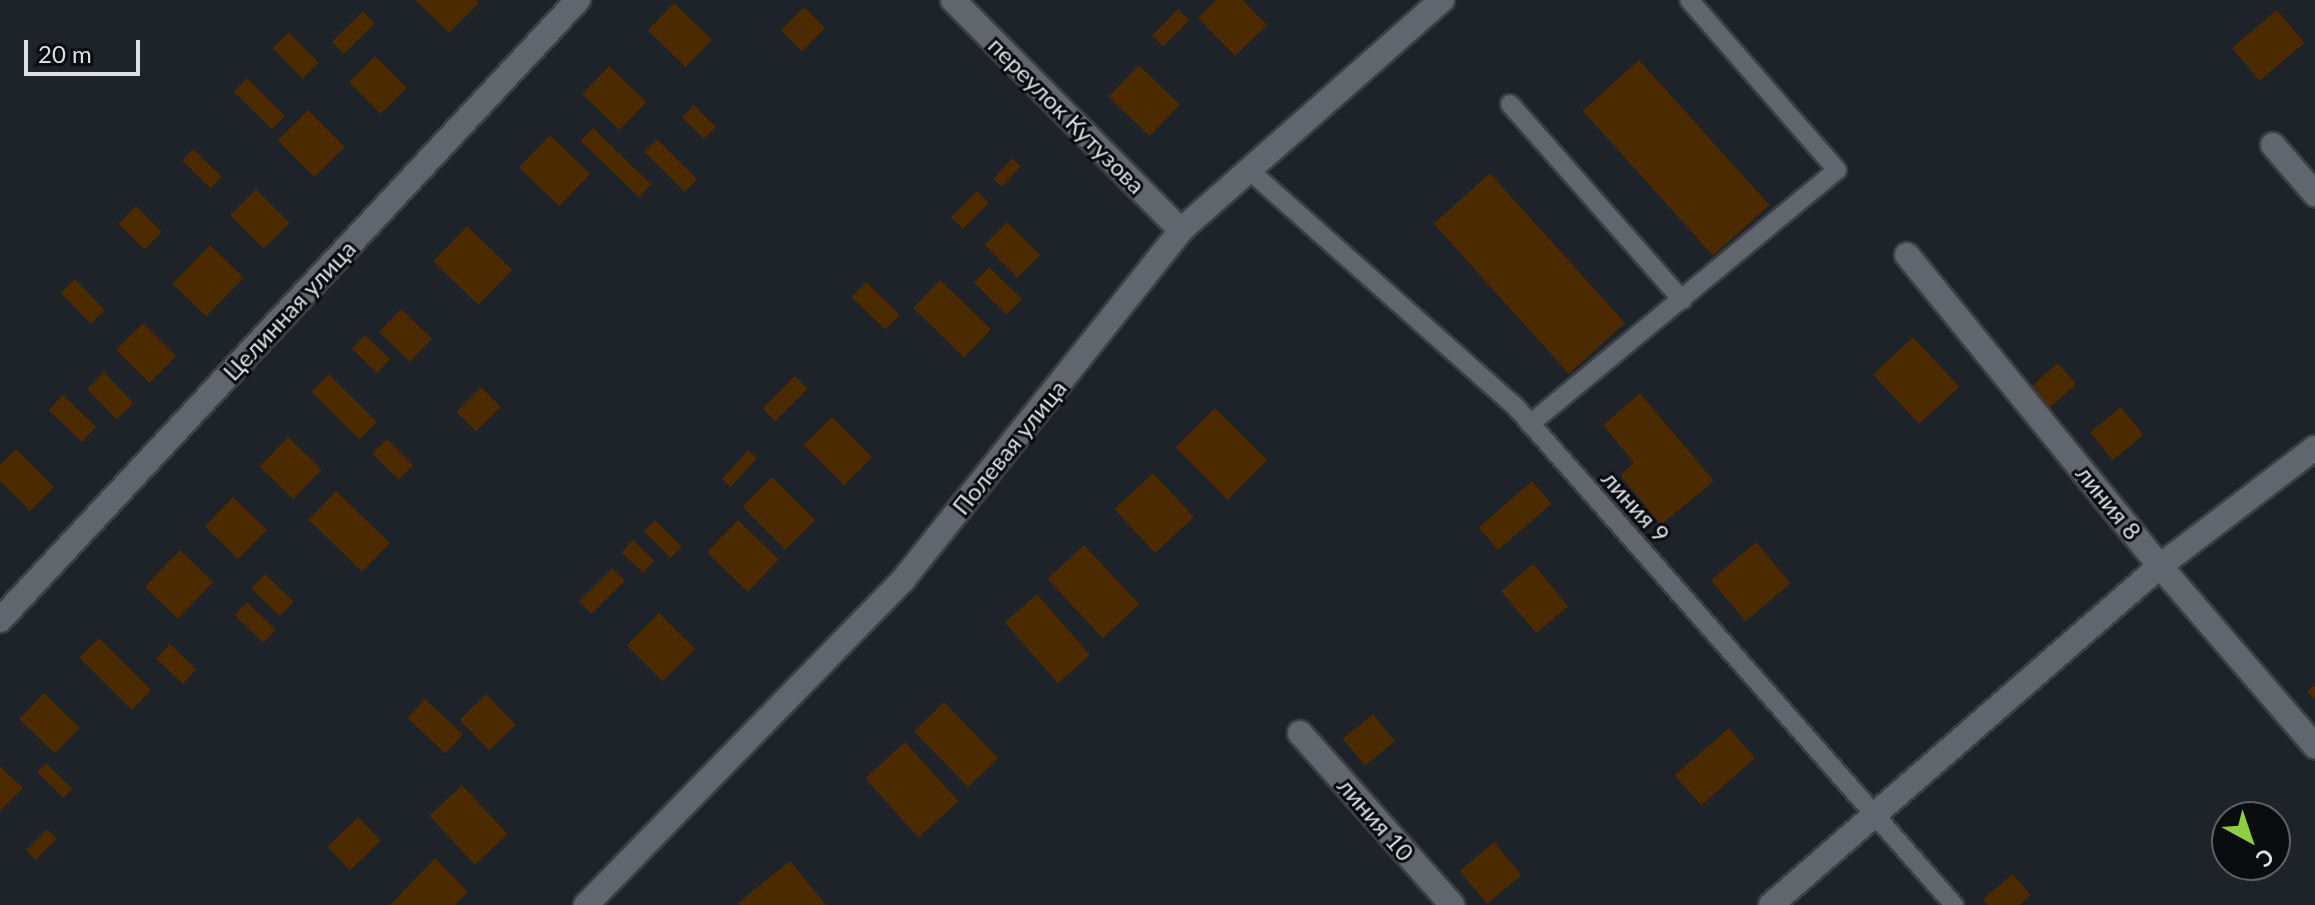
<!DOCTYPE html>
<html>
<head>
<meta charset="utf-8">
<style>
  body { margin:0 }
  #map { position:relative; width:2315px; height:905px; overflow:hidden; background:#1e2229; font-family:Lato,sans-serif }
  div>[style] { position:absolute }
  .building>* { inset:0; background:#4c2a00; transform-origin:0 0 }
  .roads { filter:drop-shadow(2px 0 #3b3f44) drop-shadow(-2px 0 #3b3f44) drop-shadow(0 2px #3b3f44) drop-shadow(0 -2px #3b3f44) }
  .lane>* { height:18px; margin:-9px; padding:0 9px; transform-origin:9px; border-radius:9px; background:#61666e }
  .street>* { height:24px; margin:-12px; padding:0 12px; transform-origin:12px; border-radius:12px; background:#61666e }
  span { translate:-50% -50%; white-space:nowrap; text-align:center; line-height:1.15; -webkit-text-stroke:6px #0a0b0e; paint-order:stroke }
  .street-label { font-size:24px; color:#dcdfe4 }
  .north { position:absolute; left:2211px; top:801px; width:80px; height:80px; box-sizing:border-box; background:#0a0b0e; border:2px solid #5e6064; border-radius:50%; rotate:140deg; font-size:22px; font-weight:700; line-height:32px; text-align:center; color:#dcdfe4 }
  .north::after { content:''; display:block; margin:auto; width:28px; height:36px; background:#8dce44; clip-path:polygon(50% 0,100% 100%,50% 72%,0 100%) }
  .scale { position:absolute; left:24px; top:40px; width:116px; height:36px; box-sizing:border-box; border:4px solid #dcdfe4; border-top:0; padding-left:10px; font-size:24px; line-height:28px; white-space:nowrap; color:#dcdfe4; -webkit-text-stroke:6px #0a0b0e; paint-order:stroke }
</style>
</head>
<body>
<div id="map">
  <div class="building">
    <i style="clip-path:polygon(415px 0,477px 0,479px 3px,449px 33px)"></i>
    <i style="clip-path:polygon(1216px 0,1243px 0,1267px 25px,1235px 56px,1198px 18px)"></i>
    <i style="left:674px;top:3px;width:53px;height:38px;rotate:44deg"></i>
    <i style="left:804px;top:7px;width:30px;height:33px;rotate:45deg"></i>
    <i style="left:1178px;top:9px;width:16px;height:37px;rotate:45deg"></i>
    <i style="left:2277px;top:10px;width:43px;height:59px;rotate:50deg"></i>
    <i style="left:363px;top:11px;width:17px;height:44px;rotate:45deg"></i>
    <i style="left:289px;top:32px;width:43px;height:23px;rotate:46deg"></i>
    <i style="left:375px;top:56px;width:45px;height:37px;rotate:45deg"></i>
    <i style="left:1639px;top:60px;width:195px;height:76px;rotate:48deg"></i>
    <i style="left:1139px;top:65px;width:57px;height:44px;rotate:44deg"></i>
    <i style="left:609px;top:66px;width:52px;height:39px;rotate:44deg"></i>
    <i style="left:247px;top:78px;width:54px;height:19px;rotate:45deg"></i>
    <i style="left:694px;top:105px;width:31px;height:17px;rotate:45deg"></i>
    <i style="left:308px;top:110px;width:52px;height:43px;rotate:45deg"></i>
    <i style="left:593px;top:128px;width:81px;height:18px;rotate:44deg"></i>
    <i style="left:550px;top:135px;width:56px;height:45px;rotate:44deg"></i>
    <i style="left:657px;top:139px;width:57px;height:18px;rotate:45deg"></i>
    <i style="left:193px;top:149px;width:40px;height:16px;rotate:44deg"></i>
    <i style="left:1012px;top:158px;width:12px;height:28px;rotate:42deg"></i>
    <i style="left:1490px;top:173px;width:202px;height:76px;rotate:48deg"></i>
    <i style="left:256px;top:189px;width:48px;height:37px;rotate:45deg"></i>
    <i style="left:977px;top:191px;width:17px;height:37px;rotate:45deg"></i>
    <i style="left:136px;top:206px;width:37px;height:25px;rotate:45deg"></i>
    <i style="left:1007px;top:222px;width:47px;height:32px;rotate:45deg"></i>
    <i style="left:467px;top:226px;width:63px;height:49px;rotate:44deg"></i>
    <i style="left:210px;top:245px;width:47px;height:54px;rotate:44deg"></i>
    <i style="left:989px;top:267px;width:46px;height:22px;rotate:44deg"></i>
    <i style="left:75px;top:279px;width:43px;height:20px;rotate:46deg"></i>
    <i style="left:940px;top:280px;width:71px;height:39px;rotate:44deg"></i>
    <i style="left:866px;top:282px;width:47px;height:21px;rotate:44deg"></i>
    <i style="left:401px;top:309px;width:43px;height:32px;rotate:44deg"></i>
    <i style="left:143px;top:323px;width:47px;height:38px;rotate:45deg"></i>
    <i style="left:365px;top:335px;width:35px;height:19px;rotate:44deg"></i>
    <i style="left:1913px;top:337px;width:68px;height:55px;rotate:47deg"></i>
    <i style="left:2058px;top:363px;width:28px;height:43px;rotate:49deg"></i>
    <i style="left:104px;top:372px;width:43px;height:24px;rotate:46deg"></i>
    <i style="left:329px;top:374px;width:68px;height:25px;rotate:45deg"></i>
    <i style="left:795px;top:376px;width:18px;height:46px;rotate:45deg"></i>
    <i style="left:481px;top:387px;width:28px;height:35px;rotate:45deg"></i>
    <i style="clip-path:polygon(1640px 393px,1714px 481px,1661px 525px,1620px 475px,1634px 463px,1603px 425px)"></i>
    <i style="left:63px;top:395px;width:46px;height:21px;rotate:44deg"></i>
    <i style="left:2121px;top:407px;width:36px;height:40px;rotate:51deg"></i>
    <i style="left:1215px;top:408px;width:74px;height:56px;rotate:45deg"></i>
    <i style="left:832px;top:417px;width:57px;height:40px;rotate:45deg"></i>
    <i style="left:288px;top:437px;width:47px;height:41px;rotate:44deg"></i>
    <i style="left:387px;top:439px;width:37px;height:21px;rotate:45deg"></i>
    <i style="clip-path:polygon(16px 449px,54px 487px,30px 511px,0 481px,0 465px)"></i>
    <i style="left:748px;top:450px;width:12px;height:39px;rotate:42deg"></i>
    <i style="left:1153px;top:473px;width:60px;height:53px;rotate:47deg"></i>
    <i style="left:772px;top:477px;width:61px;height:42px;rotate:45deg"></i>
    <i style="left:1532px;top:481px;width:30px;height:71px;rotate:49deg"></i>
    <i style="left:336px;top:491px;width:75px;height:40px;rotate:44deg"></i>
    <i style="left:233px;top:497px;width:47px;height:41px;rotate:44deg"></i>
    <i style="left:655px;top:520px;width:38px;height:16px;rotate:45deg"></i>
    <i style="left:738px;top:520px;width:57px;height:45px;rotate:44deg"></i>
    <i style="left:633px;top:540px;width:30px;height:17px;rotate:44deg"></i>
    <i style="left:1756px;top:542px;width:54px;height:59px;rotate:50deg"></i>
    <i style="left:1084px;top:545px;width:81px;height:50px;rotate:47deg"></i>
    <i style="left:180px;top:550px;width:46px;height:51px;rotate:44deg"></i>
    <i style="left:1533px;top:564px;width:55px;height:42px;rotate:50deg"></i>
    <i style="left:612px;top:568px;width:18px;height:47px;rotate:45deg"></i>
    <i style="left:265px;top:574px;width:40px;height:20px;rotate:44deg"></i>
    <i style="left:1037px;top:594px;width:81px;height:43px;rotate:49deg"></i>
    <i style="left:247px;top:602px;width:40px;height:18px;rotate:44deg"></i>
    <i style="left:659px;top:613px;width:51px;height:46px;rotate:45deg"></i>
    <i style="left:99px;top:638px;width:74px;height:28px;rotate:45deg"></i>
    <i style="left:170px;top:644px;width:37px;height:20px;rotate:44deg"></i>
    <i style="clip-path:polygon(2315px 685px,2315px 700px,2307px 691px)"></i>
    <i style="left:44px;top:693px;width:50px;height:36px;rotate:44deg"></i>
    <i style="left:486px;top:694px;width:43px;height:37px;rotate:46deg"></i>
    <i style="left:425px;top:699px;width:52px;height:26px;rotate:43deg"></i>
    <i style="left:944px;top:702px;width:78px;height:42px;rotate:46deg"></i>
    <i style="left:1373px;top:714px;width:35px;height:39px;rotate:51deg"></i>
    <i style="left:1729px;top:728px;width:40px;height:72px;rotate:49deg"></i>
    <i style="left:905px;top:742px;width:80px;height:54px;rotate:48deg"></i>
    <i style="left:46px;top:763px;width:37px;height:13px;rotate:44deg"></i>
    <i style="clip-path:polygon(0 766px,23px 788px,0 811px)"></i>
    <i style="left:462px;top:785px;width:67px;height:45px;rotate:47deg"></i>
    <i style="left:358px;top:817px;width:33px;height:43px;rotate:46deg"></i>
    <i style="left:47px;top:829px;width:14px;height:30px;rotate:45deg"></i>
    <i style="left:1494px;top:842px;width:43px;height:45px;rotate:50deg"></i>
    <i style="clip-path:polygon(435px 858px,468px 892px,455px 905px,390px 905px)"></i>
    <i style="clip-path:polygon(790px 861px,826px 905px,740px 905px,738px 903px)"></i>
    <i style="clip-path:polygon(2013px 874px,2031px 895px,2019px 905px,1988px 905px,1983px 899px)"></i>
  </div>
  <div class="roads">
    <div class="lane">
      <i style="left:1510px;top:104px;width:261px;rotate:48.7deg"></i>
      <i style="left:1250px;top:171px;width:354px;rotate:41.6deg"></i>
      <i style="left:1515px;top:406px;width:665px;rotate:48.66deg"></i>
      <i style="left:1530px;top:424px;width:398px;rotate:-39.6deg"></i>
      <i style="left:1837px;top:170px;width:225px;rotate:-131deg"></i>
    </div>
    <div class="street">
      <i style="left:953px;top:0;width:324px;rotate:45.3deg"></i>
      <i style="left:2273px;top:145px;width:65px;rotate:49.4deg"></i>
      <i style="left:1907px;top:255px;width:401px;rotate:50.9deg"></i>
      <i style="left:2160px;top:566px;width:238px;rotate:49.3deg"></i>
      <i style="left:0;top:620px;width:848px;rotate:-47.01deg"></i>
      <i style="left:1300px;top:733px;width:230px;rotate:48.5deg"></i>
      <i style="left:586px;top:905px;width:454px;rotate:-45.7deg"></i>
      <i style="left:903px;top:580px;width:447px;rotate:-51.5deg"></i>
      <i style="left:1181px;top:230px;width:348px;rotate:-41.4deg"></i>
      <i style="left:1771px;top:905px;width:516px;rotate:-41.07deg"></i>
      <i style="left:2160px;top:566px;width:195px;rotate:-37.3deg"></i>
    </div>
  </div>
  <div class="street-label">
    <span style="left:1067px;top:115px;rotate:45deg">переулок Кутузова</span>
    <span style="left:289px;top:310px;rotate:-47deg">Целинная улица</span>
    <span style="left:1009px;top:447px;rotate:-51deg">Полевая улица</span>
    <span style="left:2109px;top:502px;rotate:51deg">линия 8</span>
    <span style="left:1636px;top:506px;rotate:48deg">линия 9</span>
    <span style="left:1376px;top:819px;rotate:49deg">линия 10</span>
  </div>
  <div class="north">С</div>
  <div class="scale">20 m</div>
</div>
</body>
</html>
